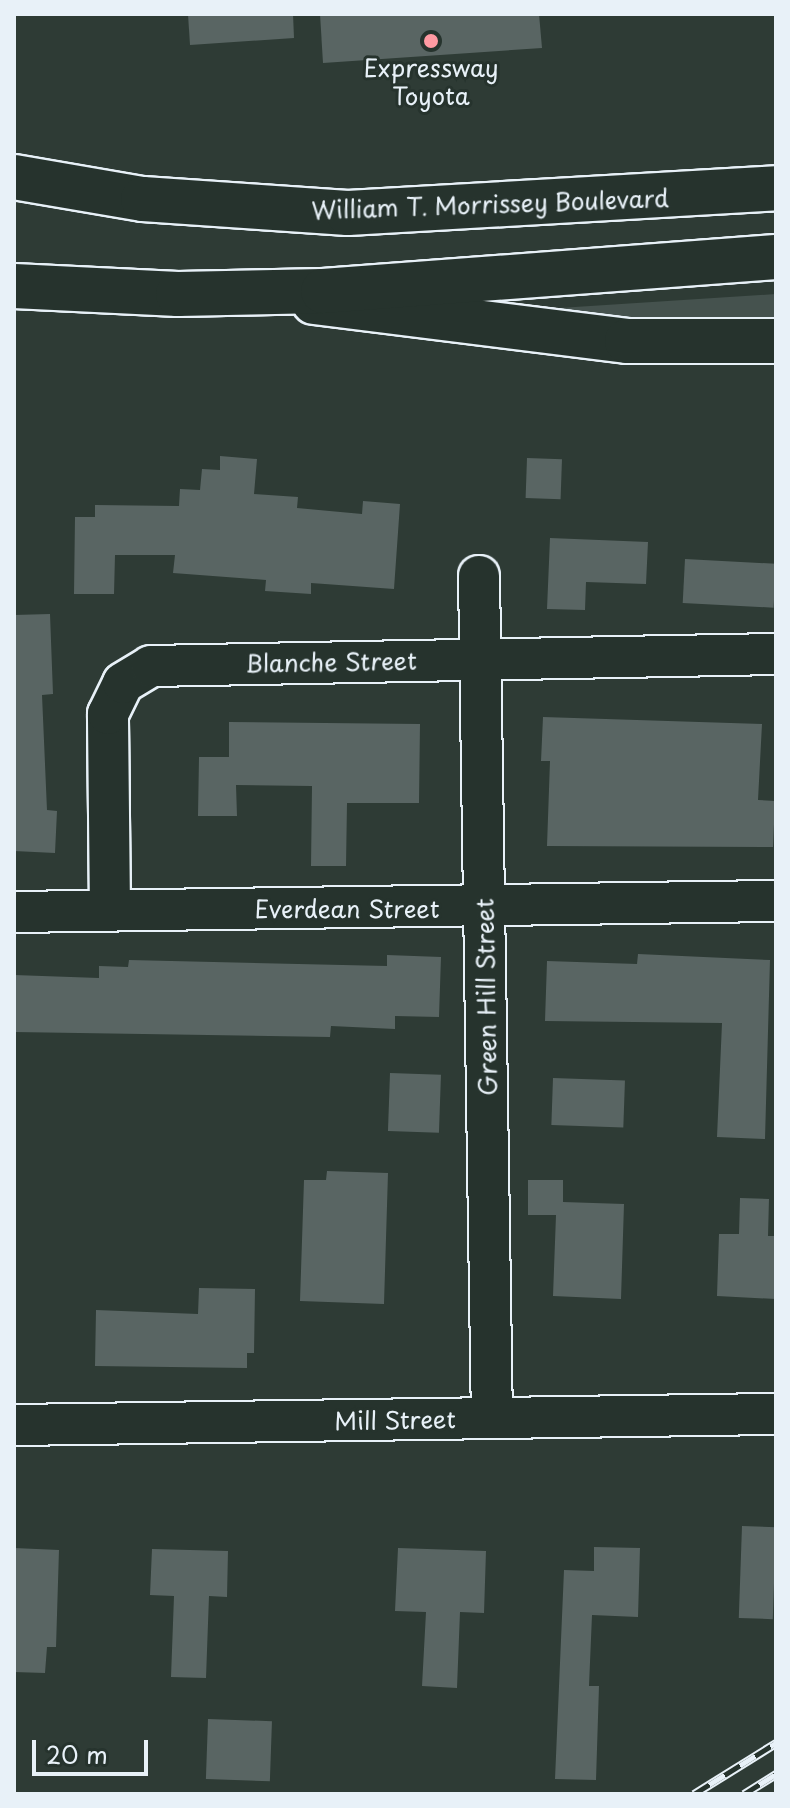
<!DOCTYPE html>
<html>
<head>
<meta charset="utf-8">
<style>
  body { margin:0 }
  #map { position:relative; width:790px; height:1808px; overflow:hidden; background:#2e3b35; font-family:"Playpen Sans",sans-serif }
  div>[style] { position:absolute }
  .green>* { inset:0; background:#45524e }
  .building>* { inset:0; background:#596563; transform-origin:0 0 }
  .roads { filter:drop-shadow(2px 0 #e8f1f8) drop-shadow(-2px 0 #e8f1f8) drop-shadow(0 2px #e8f1f8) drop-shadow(0 -2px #e8f1f8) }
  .street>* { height:40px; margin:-20px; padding:0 20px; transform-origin:20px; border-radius:20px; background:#26332d }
  .secondary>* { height:44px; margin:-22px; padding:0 22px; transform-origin:22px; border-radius:22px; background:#26332d }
  .primary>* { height:44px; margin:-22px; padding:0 22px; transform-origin:22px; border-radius:22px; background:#26332d }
  .rail>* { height:9px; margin-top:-4.5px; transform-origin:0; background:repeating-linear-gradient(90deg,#26332d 0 18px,#e8f1f8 0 36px); box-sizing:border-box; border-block:2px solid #e8f1f8 }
  .dots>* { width:22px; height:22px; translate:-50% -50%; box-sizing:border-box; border:4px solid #26332d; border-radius:50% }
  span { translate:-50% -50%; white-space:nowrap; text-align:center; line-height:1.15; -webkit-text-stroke:6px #26332d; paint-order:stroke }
  .poi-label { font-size:24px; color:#e8f1f8 }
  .street-label { font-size:24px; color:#e8f1f8 }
  .frame { position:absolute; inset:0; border:16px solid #e8f1f8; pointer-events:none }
  .scale { position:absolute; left:32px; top:1740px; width:116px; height:36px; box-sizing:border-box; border:4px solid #e8f1f8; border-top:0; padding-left:10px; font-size:24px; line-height:28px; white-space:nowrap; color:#e8f1f8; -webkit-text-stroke:6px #26332d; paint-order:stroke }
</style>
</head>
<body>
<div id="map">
  <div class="green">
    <i style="clip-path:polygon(776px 294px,776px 317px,623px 317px,544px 309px)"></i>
  </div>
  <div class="building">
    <i style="clip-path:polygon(188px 14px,293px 14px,294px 38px,190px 45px)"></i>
    <i style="clip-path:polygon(320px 14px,539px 14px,542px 48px,323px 63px)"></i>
    <i style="clip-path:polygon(220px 456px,257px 459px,254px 494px,298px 497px,297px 508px,362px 514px,363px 501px,400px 504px,394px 589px,311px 583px,311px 594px,265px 591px,266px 580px,173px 573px,175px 555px,115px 555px,114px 594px,74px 594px,75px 517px,95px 517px,95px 505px,179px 506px,180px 489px,200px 490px,202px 469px,220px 470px)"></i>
    <i style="left:527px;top:458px;width:35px;height:40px;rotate:2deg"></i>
    <i style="clip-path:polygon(550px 538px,648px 542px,646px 584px,586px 582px,585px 610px,547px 609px)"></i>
    <i style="left:685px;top:559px;width:91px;height:44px;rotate:3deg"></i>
    <i style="clip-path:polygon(50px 614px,53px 694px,42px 695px,47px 810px,57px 811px,55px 853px,14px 851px,14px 615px)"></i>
    <i style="clip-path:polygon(543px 717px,762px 724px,758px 800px,775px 801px,773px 847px,547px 846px,550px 761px,541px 761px)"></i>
    <i style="clip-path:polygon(229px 722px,420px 724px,419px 803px,347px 803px,346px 866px,311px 866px,312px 786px,236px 785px,237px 816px,198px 816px,199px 757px,229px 757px)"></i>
    <i style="clip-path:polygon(638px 954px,770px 960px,765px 1139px,717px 1137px,722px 1023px,545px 1021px,547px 961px,637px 964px)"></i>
    <i style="clip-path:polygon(387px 955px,441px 957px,439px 1017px,395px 1016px,395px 1029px,331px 1026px,330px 1037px,14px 1032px,14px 975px,99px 978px,99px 966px,128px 967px,129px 960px,387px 966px)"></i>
    <i style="left:390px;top:1073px;width:51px;height:58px;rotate:2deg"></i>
    <i style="left:553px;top:1078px;width:72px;height:47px;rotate:2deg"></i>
    <i style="clip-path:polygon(327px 1171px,388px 1173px,384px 1304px,300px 1301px,304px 1180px,326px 1180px)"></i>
    <i style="clip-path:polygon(528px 1180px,563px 1180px,563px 1202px,624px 1204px,621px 1299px,553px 1296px,556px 1215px,528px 1215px)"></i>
    <i style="clip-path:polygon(740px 1198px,769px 1199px,768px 1236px,776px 1236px,776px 1299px,717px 1296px,719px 1234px,739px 1234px)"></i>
    <i style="clip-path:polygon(199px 1288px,255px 1289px,254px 1353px,247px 1353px,247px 1368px,95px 1366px,96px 1310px,198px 1314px)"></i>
    <i style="left:742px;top:1526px;width:34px;height:92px;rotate:2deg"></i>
    <i style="clip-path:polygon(594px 1547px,640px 1548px,638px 1617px,592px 1615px,589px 1686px,599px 1686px,596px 1780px,555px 1779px,564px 1570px,594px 1571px)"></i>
    <i style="clip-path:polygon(14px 1548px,59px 1550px,56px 1647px,47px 1647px,45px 1673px,14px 1672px)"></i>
    <i style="clip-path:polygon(398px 1548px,486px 1551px,484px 1613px,460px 1612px,457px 1688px,422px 1686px,426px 1612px,395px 1611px)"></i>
    <i style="clip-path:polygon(152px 1549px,228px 1551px,227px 1597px,209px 1596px,206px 1678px,171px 1677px,174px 1596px,150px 1595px)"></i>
    <i style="left:208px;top:1719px;width:64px;height:60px;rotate:2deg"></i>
  </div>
  <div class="roads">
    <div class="street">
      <i style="left:479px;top:576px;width:842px;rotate:89.12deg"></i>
      <i style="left:110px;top:911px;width:197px;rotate:-90.6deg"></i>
      <i style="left:108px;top:714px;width:34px;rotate:-64deg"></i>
      <i style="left:123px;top:683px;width:33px;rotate:-31deg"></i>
      <i style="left:151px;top:666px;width:625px;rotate:-1.1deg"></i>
      <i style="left:14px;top:912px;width:762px;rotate:-0.83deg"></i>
      <i style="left:14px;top:1425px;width:762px;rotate:-0.83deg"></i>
    </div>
    <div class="secondary">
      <i style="left:314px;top:302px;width:315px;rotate:7.1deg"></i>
      <i style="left:627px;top:341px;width:149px"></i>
    </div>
    <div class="primary">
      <i style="left:14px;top:177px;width:131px;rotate:9.7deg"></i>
      <i style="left:143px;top:199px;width:205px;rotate:3.9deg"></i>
      <i style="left:348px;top:213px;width:429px;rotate:-3.3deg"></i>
      <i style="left:14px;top:286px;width:164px;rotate:2.8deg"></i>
      <i style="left:178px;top:294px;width:145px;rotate:-1.2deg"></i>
      <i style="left:323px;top:291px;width:454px;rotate:-4.3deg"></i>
    </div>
  </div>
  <div class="rail">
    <i style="left:694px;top:1794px;width:97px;rotate:-31.9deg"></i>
    <i style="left:744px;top:1794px;width:38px;rotate:-32deg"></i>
  </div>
  <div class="dots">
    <i style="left:431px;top:41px;background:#ff9aa2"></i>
  </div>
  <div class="poi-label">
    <span style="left:431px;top:82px">Expressway<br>Toyota</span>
  </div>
  <div class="street-label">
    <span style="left:490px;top:204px;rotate:-2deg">William T. Morrissey Boulevard</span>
    <span style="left:331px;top:662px;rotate:-1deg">Blanche Street</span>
    <span style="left:347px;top:909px">Everdean Street</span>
    <span style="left:486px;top:997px;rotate:-91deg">Green Hill Street</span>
    <span style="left:395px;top:1420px;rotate:-1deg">Mill Street</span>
  </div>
  <div class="frame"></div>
  <div class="scale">20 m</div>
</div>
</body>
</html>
